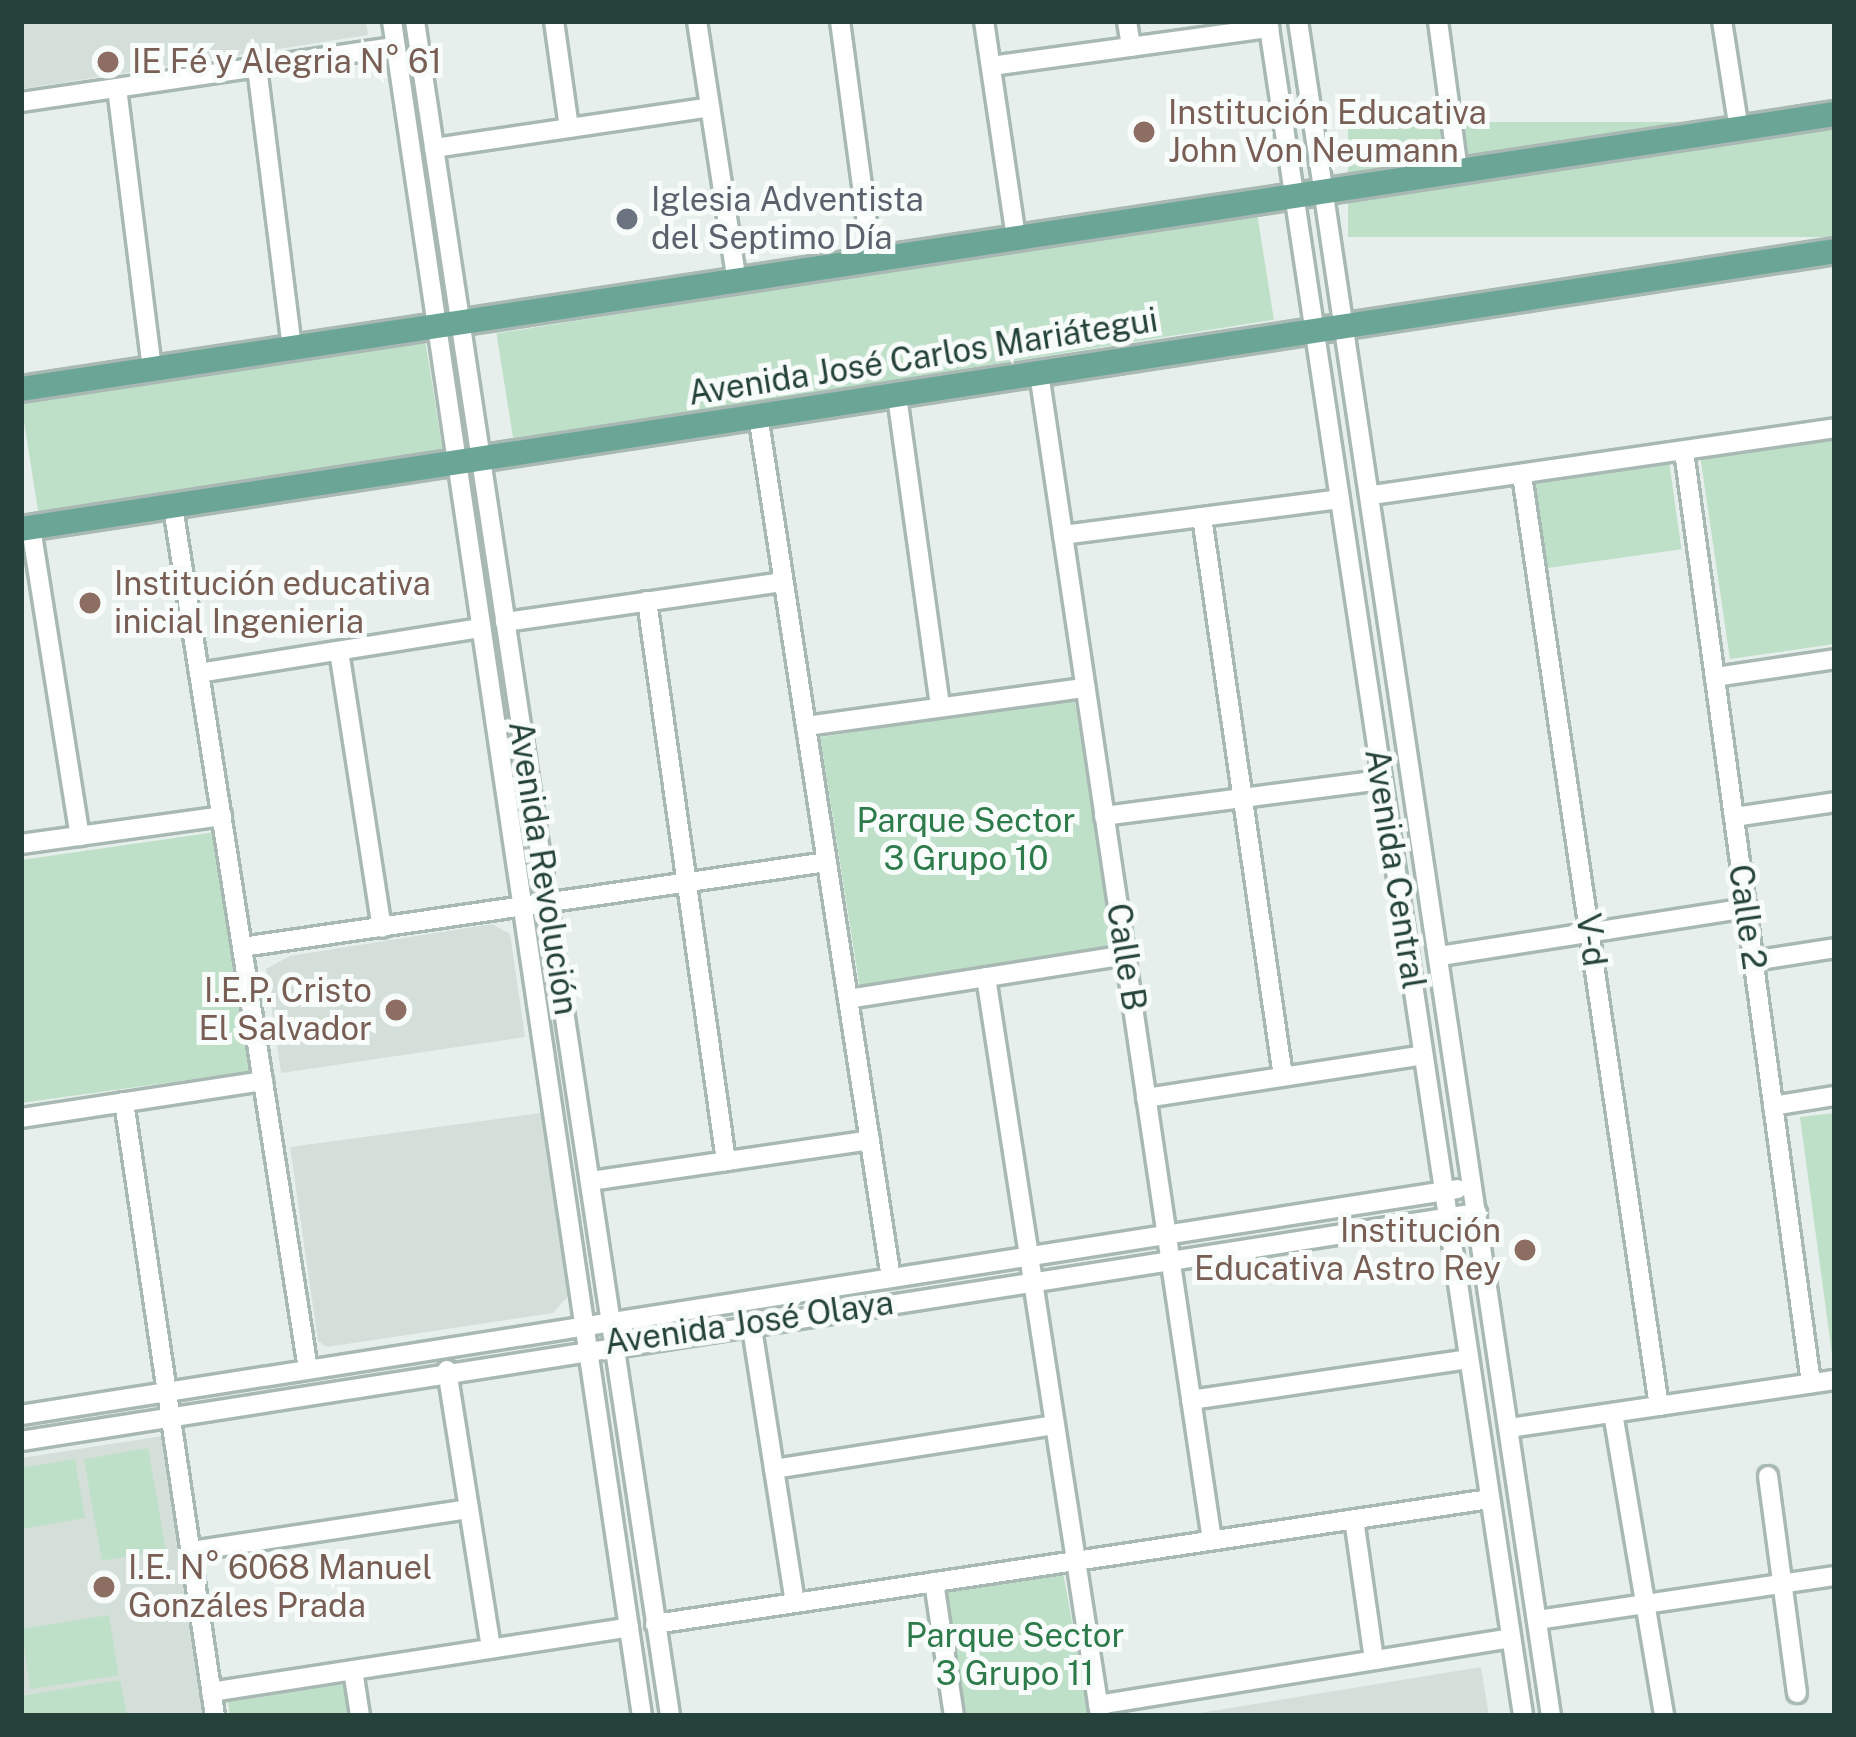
<!DOCTYPE html>
<html>
<head>
<meta charset="utf-8">
<style>
  body { margin:0 }
  #map { position:relative; width:1856px; height:1737px; overflow:hidden; background:#e6efeb; font-family:"Public Sans",sans-serif }
  div>[style] { position:absolute }
  .built>* { inset:0; background:#d4dfda }
  .green>* { inset:0; background:#bfe0c8; transform-origin:0 0 }
  .roads { filter:drop-shadow(3px 0 #a8b8b2) drop-shadow(-3px 0 #a8b8b2) drop-shadow(0 3px #a8b8b2) drop-shadow(0 -3px #a8b8b2) }
  .minor>* { height:18px; margin:-9px; padding:0 9px; transform-origin:9px; border-radius:9px; background:#fff }
  .major>* { height:24px; margin:-12px; padding:0 12px; transform-origin:12px; border-radius:12px; background:#6aa596 }
  .dots>* { width:33px; height:33px; translate:-50% -50%; box-sizing:border-box; border:6px solid #f7fbf9; border-radius:50% }
  span { translate:-50% -50%; white-space:nowrap; text-align:center; line-height:1.15; -webkit-text-stroke:10px #f7fbf9; paint-order:stroke }
  .education-label { font-size:33px; color:#785e54 }
  .left { translate:0 -50%; text-align:left }
  .right { translate:-100% -50%; text-align:right }
  .worship-label { font-size:33px; color:#5b616d }
  .street-label { font-size:33px; color:#24423a }
  .park-label { font-size:33px; color:#2d7a4b }
  .frame { position:absolute; inset:0; border:24px solid #24423a; pointer-events:none }
</style>
</head>
<body>
<div id="map">
  <div class="built">
    <i style="clip-path:polygon(21px 21px,366px 21px,368px 35px,21px 89px)"></i>
    <i style="clip-path:polygon(492px 924px,510px 934px,525px 1037px,281px 1073px,266px 969px,290px 956px)"></i>
    <i style="clip-path:polygon(541px 1113px,568px 1296px,553px 1313px,327px 1347px,318px 1341px,290px 1147px)"></i>
    <i style="clip-path:polygon(163px 1436px,207px 1716px,21px 1716px,21px 1458px)"></i>
    <i style="clip-path:polygon(1481px 1667px,1489px 1716px,1181px 1716px)"></i>
  </div>
  <div class="green">
    <i style="left:1835px;top:122px;width:115px;height:487px;rotate:90deg"></i>
    <i style="left:1257px;top:213px;width:108px;height:770px;rotate:81deg"></i>
    <i style="left:425px;top:339px;width:114px;height:409px;rotate:81deg"></i>
    <i style="clip-path:polygon(1835px 436px,1835px 644px,1730px 659px,1700px 455px)"></i>
    <i style="left:1669px;top:461px;width:89px;height:137px;rotate:82deg"></i>
    <i style="left:1074px;top:697px;width:251px;height:257px;rotate:81deg"></i>
    <i style="clip-path:polygon(216px 832px,252px 1071px,21px 1103px,21px 860px)"></i>
    <i style="clip-path:polygon(1835px 1113px,1835px 1362px,1833px 1362px,1800px 1117px)"></i>
    <i style="left:148px;top:1448px;width:103px;height:65px;rotate:80deg"></i>
    <i style="clip-path:polygon(75px 1459px,85px 1518px,21px 1529px,21px 1468px)"></i>
    <i style="clip-path:polygon(1063px 1572px,1089px 1716px,963px 1716px,942px 1593px)"></i>
    <i style="left:109px;top:1615px;width:61px;height:89px;rotate:81deg"></i>
    <i style="clip-path:polygon(120px 1680px,127px 1716px,21px 1716px,21px 1696px)"></i>
    <i style="clip-path:polygon(345px 1684px,350px 1716px,230px 1716px,228px 1702px)"></i>
  </div>
  <div class="roads">
    <div class="minor">
      <i style="left:392px;top:21px;width:1713px;rotate:81.61deg"></i>
      <i style="left:415px;top:21px;width:1714px;rotate:81.44deg"></i>
      <i style="left:554px;top:21px;width:108px;rotate:82deg"></i>
      <i style="left:697px;top:21px;width:263px;rotate:81.3deg"></i>
      <i style="left:840px;top:21px;width:242px;rotate:82.4deg"></i>
      <i style="left:984px;top:21px;width:220px;rotate:81.6deg"></i>
      <i style="left:1127px;top:21px;width:26px;rotate:81deg"></i>
      <i style="left:1268px;top:21px;width:1714px;rotate:81.44deg"></i>
      <i style="left:1298px;top:21px;width:1714px;rotate:81.51deg"></i>
      <i style="left:1438px;top:21px;width:151px;rotate:82.4deg"></i>
      <i style="left:1722px;top:21px;width:110px;rotate:81.1deg"></i>
      <i style="left:991px;top:66px;width:281px;rotate:-7.8deg"></i>
      <i style="left:257px;top:67px;width:283px;rotate:82.9deg"></i>
      <i style="left:117px;top:88px;width:283px;rotate:82.9deg"></i>
      <i style="left:21px;top:102px;width:378px;rotate:-8.4deg"></i>
      <i style="left:434px;top:148px;width:279px;rotate:-8.4deg"></i>
      <i style="left:1039px;top:373px;width:1180px;rotate:81.57deg"></i>
      <i style="left:897px;top:396px;width:314px;rotate:82.1deg"></i>
      <i style="left:758px;top:415px;width:873px;rotate:81.24deg"></i>
      <i style="left:1684px;top:451px;width:941px;rotate:82.24deg"></i>
      <i style="left:1522px;top:475px;width:941px;rotate:81.63deg"></i>
      <i style="left:1372px;top:495px;width:468px;rotate:-8.2deg"></i>
      <i style="left:173px;top:507px;width:873px;rotate:81.1deg"></i>
      <i style="left:1202px;top:517px;width:565px;rotate:81.76deg"></i>
      <i style="left:31px;top:528px;width:312px;rotate:81deg"></i>
      <i style="left:1063px;top:535px;width:279px;rotate:-7.4deg"></i>
      <i style="left:647px;top:601px;width:566px;rotate:81.97deg"></i>
      <i style="left:505px;top:622px;width:281px;rotate:-8.2deg"></i>
      <i style="left:339px;top:651px;width:280px;rotate:81.2deg"></i>
      <i style="left:199px;top:673px;width:286px;rotate:-9.1deg"></i>
      <i style="left:1715px;top:677px;width:121px;rotate:-8.5deg"></i>
      <i style="left:806px;top:726px;width:282px;rotate:-7.8deg"></i>
      <i style="left:1104px;top:816px;width:280px;rotate:-7.4deg"></i>
      <i style="left:1734px;top:817px;width:102px;rotate:-8.4deg"></i>
      <i style="left:21px;top:844px;width:203px;rotate:-7.9deg"></i>
      <i style="left:242px;top:947px;width:591px;rotate:-8.27deg"></i>
      <i style="left:1440px;top:956px;width:310px;rotate:-8.9deg"></i>
      <i style="left:1753px;top:961px;width:83px;rotate:-9deg"></i>
      <i style="left:986px;top:977px;width:748px;rotate:81.23deg"></i>
      <i style="left:848px;top:999px;width:280px;rotate:-9deg"></i>
      <i style="left:1146px;top:1098px;width:280px;rotate:-8.8deg"></i>
      <i style="left:124px;top:1102px;width:621px;rotate:81.57deg"></i>
      <i style="left:1773px;top:1106px;width:63px;rotate:-9.2deg"></i>
      <i style="left:21px;top:1118px;width:245px;rotate:-8.7deg"></i>
      <i style="left:590px;top:1181px;width:283px;rotate:-8.3deg"></i>
      <i style="left:751px;top:1322px;width:284px;rotate:81.1deg"></i>
      <i style="left:447px;top:1370px;width:282px;rotate:81deg"></i>
      <i style="left:1191px;top:1400px;width:280px;rotate:-8.4deg"></i>
      <i style="left:1613px;top:1413px;width:307px;rotate:80.4deg"></i>
      <i style="left:21px;top:1415px;width:1454px;rotate:-8.94deg"></i>
      <i style="left:1509px;top:1428px;width:330px;rotate:-8.4deg"></i>
      <i style="left:21px;top:1441px;width:1474px;rotate:-8.9deg"></i>
      <i style="left:774px;top:1469px;width:284px;rotate:-8.9deg"></i>
      <i style="left:1768px;top:1476px;width:219px;rotate:82.4deg"></i>
      <i style="left:1354px;top:1519px;width:142px;rotate:81.9deg"></i>
      <i style="left:191px;top:1551px;width:281px;rotate:-8.6deg"></i>
      <i style="left:934px;top:1582px;width:135px;rotate:81.5deg"></i>
      <i style="left:1537px;top:1620px;width:301px;rotate:-8.4deg"></i>
      <i style="left:655px;top:1624px;width:843px;rotate:-8.52deg"></i>
      <i style="left:353px;top:1670px;width:47px;rotate:81.3deg"></i>
      <i style="left:211px;top:1692px;width:423px;rotate:-8.8deg"></i>
      <i style="left:1098px;top:1705px;width:417px;rotate:-9.2deg"></i>
    </div>
    <div class="major">
      <i style="left:21px;top:389px;width:1835px;rotate:-8.62deg"></i>
      <i style="left:21px;top:529px;width:1835px;rotate:-8.71deg"></i>
    </div>
  </div>
  <div class="dots">
    <i style="left:108px;top:62px;background:#8d6e63"></i>
    <i style="left:1144px;top:132px;background:#8d6e63"></i>
    <i style="left:627px;top:219px;background:#6b7280"></i>
    <i style="left:90px;top:603px;background:#8d6e63"></i>
    <i style="left:396px;top:1010px;background:#8d6e63"></i>
    <i style="left:1525px;top:1250px;background:#8d6e63"></i>
    <i style="left:104px;top:1587px;background:#8d6e63"></i>
  </div>
  <div class="education-label">
    <span class="left" style="left:132px;top:62px">IE Fé y Alegria N° 61</span>
    <span class="left" style="left:1168px;top:132px">Institución Educativa<br>John Von Neumann</span>
    <span class="left" style="left:114px;top:603px">Institución educativa<br>inicial Ingenieria</span>
    <span class="right" style="left:372px;top:1010px">I.E.P. Cristo<br>El Salvador</span>
    <span class="right" style="left:1501px;top:1250px">Institución<br>Educativa Astro Rey</span>
    <span class="left" style="left:128px;top:1587px">I.E. N° 6068 Manuel<br>Gonzáles Prada</span>
  </div>
  <div class="worship-label">
    <span class="left" style="left:651px;top:219px">Iglesia Adventista<br>del Septimo Día</span>
  </div>
  <div class="street-label">
    <span style="left:923px;top:357px;rotate:-9deg">Avenida José Carlos Mariátegui</span>
    <span style="left:543px;top:868px;rotate:81deg">Avenida Revolución</span>
    <span style="left:1395px;top:869px;rotate:81deg">Avenida Central</span>
    <span style="left:1747px;top:917px;rotate:82deg">Calle 2</span>
    <span style="left:1591px;top:940px;rotate:82deg">V-d</span>
    <span style="left:1126px;top:957px;rotate:81deg">Calle B</span>
    <span style="left:749px;top:1323px;rotate:-8deg">Avenida José Olaya</span>
  </div>
  <div class="park-label">
    <span style="left:966px;top:840px">Parque Sector<br>3 Grupo 10</span>
    <span style="left:1015px;top:1655px">Parque Sector<br>3 Grupo 11</span>
  </div>
  <div class="frame"></div>
</div>
</body>
</html>
